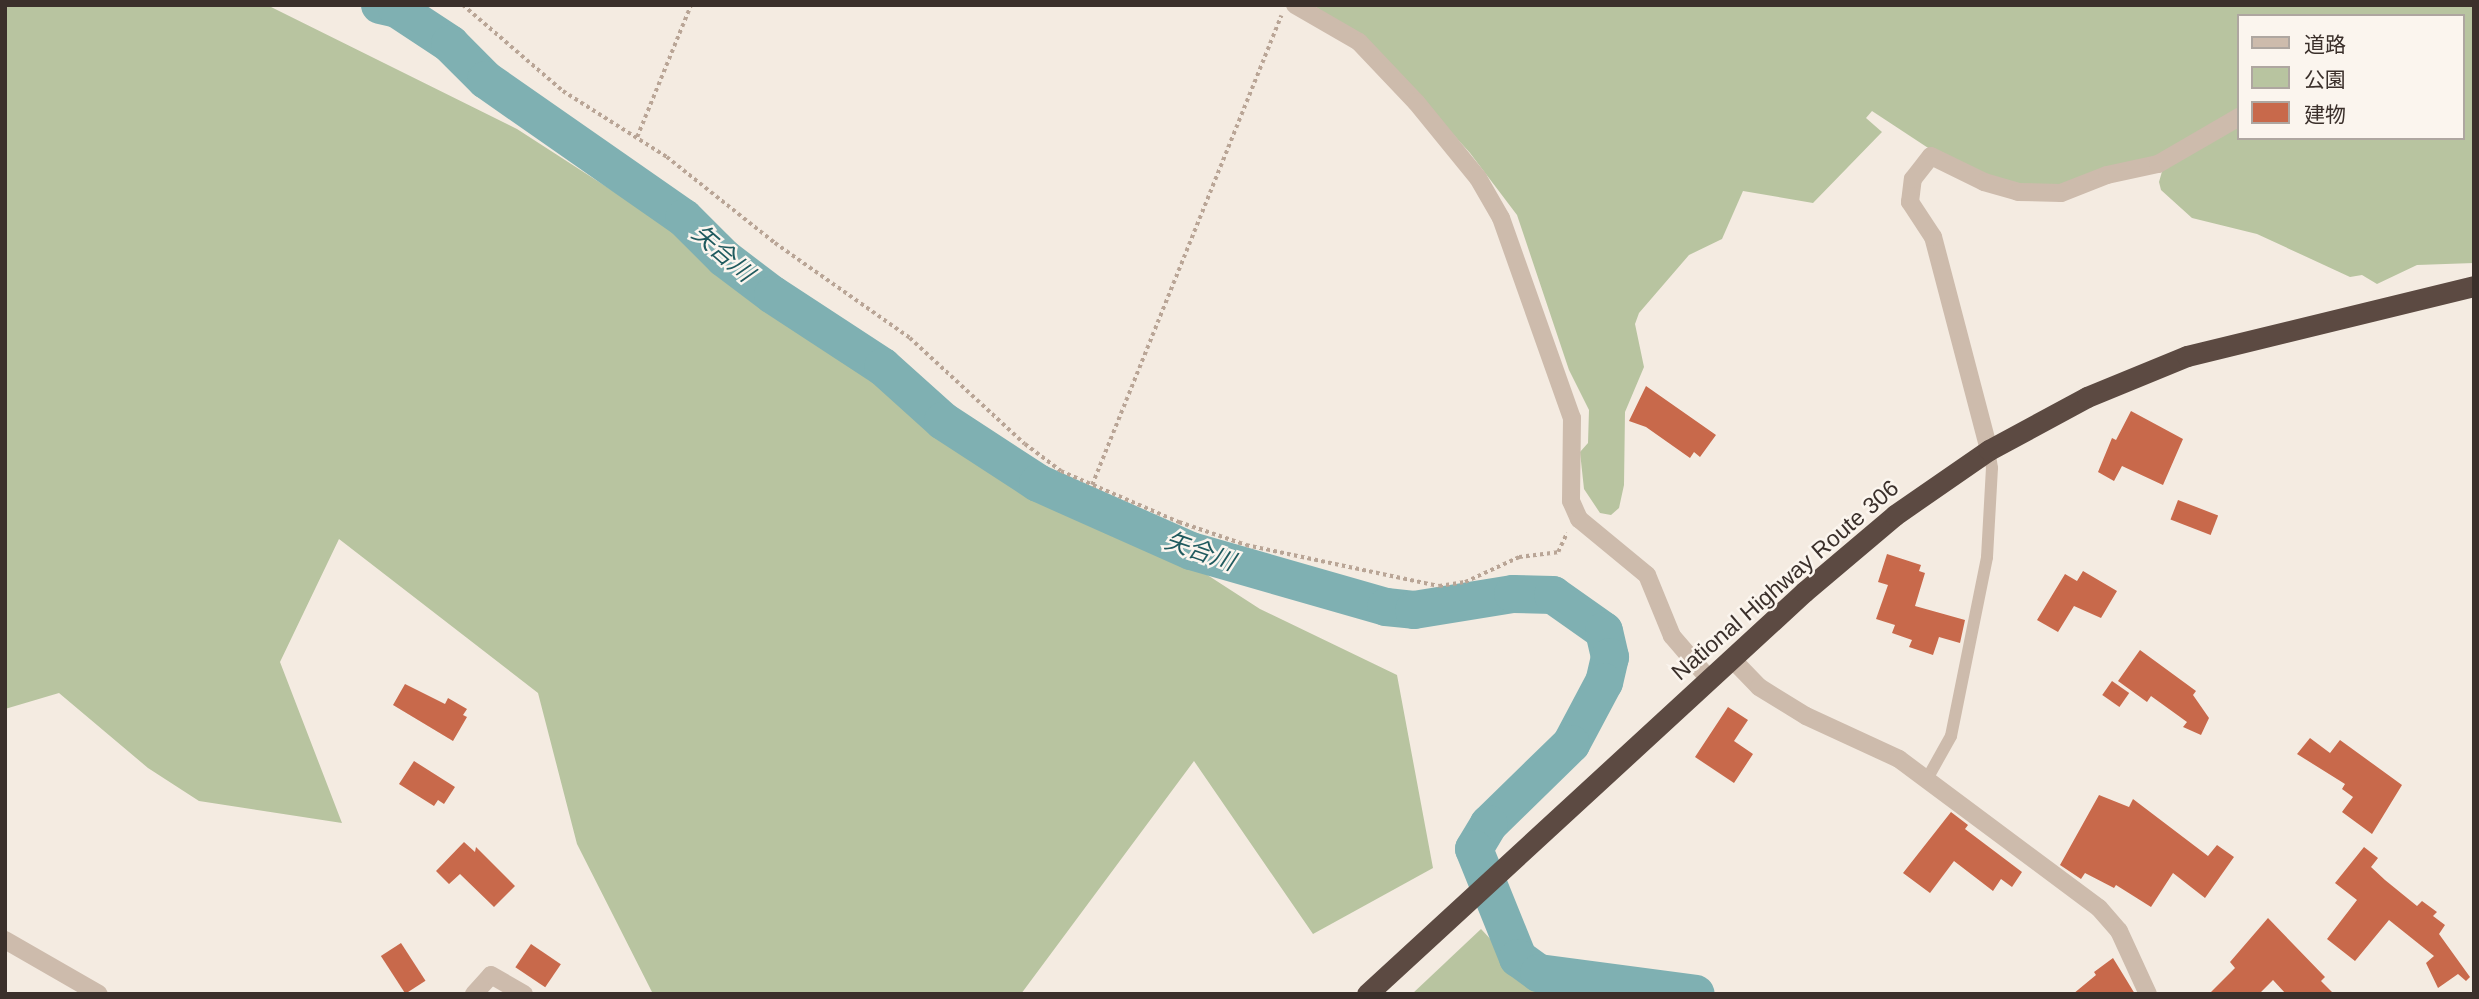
<!DOCTYPE html>
<html>
<head>
<meta charset="utf-8">
<style>
  body { margin:0 }
  #map { position:relative; width:2479px; height:999px; overflow:hidden; background:#f4ebe1; font-family:Helvetica,"Noto Sans JP",sans-serif }
  div>[style] { position:absolute }
  .green>* { inset:0; background:#b8c4a0 }
  .river>* { height:38px; margin:-19px; padding:0 19px; transform-origin:19px; border-radius:19px; background:#7fb0b2 }
  .building>* { inset:0; background:#c8694b; transform-origin:0 0 }
  .path>* { height:3.5px; margin-top:-1.75px; transform-origin:0; background:repeating-linear-gradient(90deg,#b9a596 0 3.5px,transparent 0 7px) }
  .lane>* { height:12px; margin:-6px; padding:0 6px; transform-origin:6px; border-radius:6px; background:#cdbbac }
  .street>* { height:18px; margin:-9px; padding:0 9px; transform-origin:9px; border-radius:9px; background:#cdbbac }
  .highway>* { height:21px; margin:-10.5px; padding:0 10.5px; transform-origin:10.5px; border-radius:10.5px; background:#5c4a42 }
  span { translate:-50% -50%; white-space:nowrap; text-align:center; line-height:1.15; -webkit-text-stroke:5px #fbf5ee; paint-order:stroke }
  .street-label { font-size:23px; color:#3b302b }
  .water-label { font-size:24px; color:#1f5a5e; font-style:italic }
  .frame { position:absolute; inset:0; border:7px solid #3b302b; pointer-events:none }
  .legend { position:absolute; left:2237px; top:14px; width:228px; height:126px; box-sizing:border-box; background:#fbf5ee; border:2px solid #aea6a0; margin:0; padding:9px 12px; list-style:none; font-size:21px; color:#3b302b }
  .legend li { display:flex; align-items:center; gap:14px; height:35px }
  .legend b { width:35px; border:2px solid #aea6a0 }
</style>
</head>
<body>
<div id="map">
  <div class="green">
    <i style="clip-path:polygon(5px 5px,267px 5px,517px 129px,1260px 609px,1397px 675px,1433px 868px,1313px 934px,1194px 761px,1021px 994px,653px 994px,577px 844px,538px 693px,339px 539px,280px 662px,342px 823px,199px 801px,148px 768px,59px 693px,5px 709px)"></i>
    <i style="clip-path:polygon(1313px 5px,2474px 5px,2474px 263px,2417px 265px,2377px 284px,2362px 275px,2350px 277px,2257px 234px,2192px 218px,2161px 190px,2159px 182px,2163px 168px,2239px 122px,2239px 138px,2463px 138px,2463px 16px,2239px 16px,2239px 110px,2166px 152px,2067px 187px,2019px 188px,1951px 163px,1872px 111px,1866px 118px,1882px 132px,1813px 203px,1743px 191px,1722px 239px,1689px 255px,1639px 313px,1635px 324px,1644px 367px,1625px 412px,1624px 485px,1619px 508px,1611px 515px,1600px 513px,1584px 489px,1580px 452px,1588px 443px,1589px 410px,1569px 370px,1517px 215px,1470px 153px,1376px 49px)"></i>
    <i style="clip-path:polygon(1481px 929px,1542px 994px,1412px 994px)"></i>
  </div>
  <div class="river">
    <i style="left:380px;top:5px;width:17px;rotate:13deg"></i>
    <i style="left:397px;top:9px;width:64px;rotate:33.4deg"></i>
    <i style="left:450px;top:44px;width:51px;rotate:45deg"></i>
    <i style="left:486px;top:80px;width:241px;rotate:34.9deg"></i>
    <i style="left:684px;top:218px;width:57px;rotate:45deg"></i>
    <i style="left:724px;top:258px;width:61px;rotate:37.1deg"></i>
    <i style="left:773px;top:295px;width:131px;rotate:33.2deg"></i>
    <i style="left:883px;top:367px;width:81px;rotate:42deg"></i>
    <i style="left:943px;top:421px;width:113px;rotate:33.1deg"></i>
    <i style="left:1038px;top:483px;width:167px;rotate:24deg"></i>
    <i style="left:1191px;top:551px;width:203px;rotate:16deg"></i>
    <i style="left:1386px;top:607px;width:28px;rotate:6deg"></i>
    <i style="left:1414px;top:610px;width:100px;rotate:-9.2deg"></i>
    <i style="left:1513px;top:594px;width:40px;rotate:1.4deg"></i>
    <i style="left:1553px;top:595px;width:62px;rotate:35.2deg"></i>
    <i style="left:1604px;top:631px;width:27px;rotate:77deg"></i>
    <i style="left:1610px;top:657px;width:26px;rotate:103deg"></i>
    <i style="left:1604px;top:682px;width:70px;rotate:118deg"></i>
    <i style="left:1571px;top:744px;width:115px;rotate:135.7deg"></i>
    <i style="left:1489px;top:824px;width:29px;rotate:121deg"></i>
    <i style="left:1474px;top:849px;width:118px;rotate:68deg"></i>
    <i style="left:1518px;top:958px;width:26px;rotate:36deg"></i>
    <i style="left:1539px;top:973px;width:158px;rotate:7.6deg"></i>
  </div>
  <div class="building">
    <i style="clip-path:polygon(1646px 386px,1716px 435px,1700px 457px,1694px 452px,1690px 458px,1646px 427px,1629px 421px)"></i>
    <i style="clip-path:polygon(2131px 411px,2183px 439px,2163px 485px,2122px 466px,2114px 481px,2098px 472px,2112px 438px,2116px 440px)"></i>
    <i style="left:2178px;top:500px;width:43px;height:21px;rotate:21deg"></i>
    <i style="clip-path:polygon(1887px 554px,1921px 565px,1919px 571px,1925px 573px,1915px 606px,1965px 620px,1960px 643px,1939px 637px,1933px 655px,1909px 647px,1912px 640px,1892px 633px,1895px 625px,1876px 619px,1888px 585px,1878px 582px)"></i>
    <i style="clip-path:polygon(2083px 571px,2117px 591px,2101px 618px,2074px 606px,2058px 632px,2037px 620px,2065px 574px,2077px 581px)"></i>
    <i style="clip-path:polygon(2140px 650px,2196px 691px,2193px 695px,2209px 718px,2201px 735px,2183px 727px,2187px 722px,2151px 696px,2147px 702px,2118px 681px)"></i>
    <i style="left:2112px;top:681px;width:21px;height:17px;rotate:35deg"></i>
    <i style="clip-path:polygon(405px 684px,445px 704px,448px 698px,467px 709px,463px 715px,467px 717px,453px 741px,393px 705px)"></i>
    <i style="clip-path:polygon(1728px 707px,1748px 720px,1734px 741px,1753px 754px,1734px 783px,1695px 757px)"></i>
    <i style="clip-path:polygon(2310px 738px,2330px 753px,2340px 740px,2402px 785px,2372px 834px,2342px 812px,2353px 797px,2342px 789px,2345px 784px,2297px 754px)"></i>
    <i style="clip-path:polygon(414px 761px,455px 787px,444px 804px,438px 800px,434px 806px,399px 784px)"></i>
    <i style="clip-path:polygon(2099px 795px,2129px 807px,2133px 799px,2208px 856px,2217px 845px,2234px 857px,2205px 898px,2173px 873px,2151px 907px,2116px 885px,2114px 888px,2085px 873px,2081px 879px,2060px 865px)"></i>
    <i style="clip-path:polygon(1951px 812px,1968px 825px,1965px 829px,2022px 872px,2012px 887px,2001px 879px,1993px 891px,1954px 861px,1930px 893px,1903px 873px)"></i>
    <i style="clip-path:polygon(464px 842px,475px 852px,476px 847px,515px 886px,494px 907px,460px 874px,449px 884px,436px 871px)"></i>
    <i style="clip-path:polygon(2364px 847px,2378px 858px,2371px 867px,2385px 880px,2417px 906px,2422px 901px,2437px 912px,2433px 916px,2445px 925px,2439px 934px,2470px 977px,2466px 981px,2458px 974px,2438px 988px,2426px 963px,2434px 956px,2389px 920px,2355px 961px,2327px 939px,2357px 900px,2335px 883px)"></i>
    <i style="clip-path:polygon(2268px 918px,2325px 977px,2321px 981px,2334px 994px,2286px 994px,2273px 980px,2259px 994px,2209px 994px,2235px 968px,2230px 962px)"></i>
    <i style="left:401px;top:943px;width:45px;height:24px;rotate:57deg"></i>
    <i style="left:531px;top:944px;width:36px;height:28px;rotate:34deg"></i>
    <i style="clip-path:polygon(2113px 958px,2135px 994px,2073px 994px,2096px 975px,2094px 972px)"></i>
  </div>
  <div class="path">
    <i style="left:463px;top:5px;width:132px;rotate:40.7deg"></i>
    <i style="left:563px;top:91px;width:123px;rotate:32.4deg"></i>
    <i style="left:667px;top:157px;width:138px;rotate:38.5deg"></i>
    <i style="left:775px;top:243px;width:165px;rotate:35.1deg"></i>
    <i style="left:910px;top:338px;width:156px;rotate:42.7deg"></i>
    <i style="left:1025px;top:444px;width:45px;rotate:36.9deg"></i>
    <i style="left:1061px;top:471px;width:129px;rotate:23.4deg"></i>
    <i style="left:1179px;top:522px;width:71px;rotate:18.9deg"></i>
    <i style="left:1246px;top:545px;width:197px;rotate:12deg"></i>
    <i style="left:1439px;top:586px;width:26px;rotate:-9deg"></i>
    <i style="left:1465px;top:582px;width:60px;rotate:-24.8deg"></i>
    <i style="left:1519px;top:557px;width:39px;rotate:-7deg"></i>
    <i style="left:1558px;top:552px;width:21px;rotate:-65deg"></i>
    <i style="left:637px;top:137px;width:143px;rotate:-67.8deg"></i>
    <i style="left:1092px;top:485px;width:506px;rotate:-68.05deg"></i>
  </div>
  <div class="lane">
    <i style="left:1927px;top:779px;width:49px;rotate:-60.8deg"></i>
    <i style="left:1951px;top:736px;width:183px;rotate:-78.6deg"></i>
    <i style="left:1987px;top:557px;width:89px;rotate:-86.8deg"></i>
    <i style="left:1992px;top:468px;width:18px;rotate:-99deg"></i>
  </div>
  <div class="street">
    <i style="left:1295px;top:5px;width:74px;rotate:30deg"></i>
    <i style="left:1359px;top:42px;width:83px;rotate:46.5deg"></i>
    <i style="left:1416px;top:102px;width:98px;rotate:50.8deg"></i>
    <i style="left:1478px;top:178px;width:46px;rotate:60.1deg"></i>
    <i style="left:1501px;top:218px;width:212px;rotate:70.5deg"></i>
    <i style="left:1572px;top:418px;width:83px;rotate:90.7deg"></i>
    <i style="left:1571px;top:501px;width:20px;rotate:66deg"></i>
    <i style="left:1579px;top:519px;width:88px;rotate:39.5deg"></i>
    <i style="left:1647px;top:575px;width:66px;rotate:67.7deg"></i>
    <i style="left:1672px;top:636px;width:57px;rotate:49.3deg"></i>
    <i style="left:1989px;top:450px;width:220px;rotate:-104.7deg"></i>
    <i style="left:1933px;top:237px;width:42px;rotate:-123.3deg"></i>
    <i style="left:1910px;top:202px;width:23px;rotate:-83deg"></i>
    <i style="left:1913px;top:179px;width:29px;rotate:-52deg"></i>
    <i style="left:1931px;top:156px;width:59px;rotate:26.1deg"></i>
    <i style="left:1984px;top:182px;width:35px;rotate:16deg"></i>
    <i style="left:2018px;top:192px;width:43px;rotate:1.3deg"></i>
    <i style="left:2061px;top:193px;width:49px;rotate:-21.4deg"></i>
    <i style="left:2107px;top:175px;width:52px;rotate:-12.2deg"></i>
    <i style="left:2158px;top:164px;width:94px;rotate:-30.1deg"></i>
    <i style="left:1732px;top:659px;width:39px;rotate:46deg"></i>
    <i style="left:1759px;top:687px;width:55px;rotate:31.7deg"></i>
    <i style="left:1806px;top:716px;width:102px;rotate:24.8deg"></i>
    <i style="left:1899px;top:759px;width:249px;rotate:36.7deg"></i>
    <i style="left:2099px;top:908px;width:30px;rotate:49deg"></i>
    <i style="left:2119px;top:931px;width:69px;rotate:65.3deg"></i>
    <i style="left:5px;top:940px;width:108px;rotate:29.9deg"></i>
    <i style="left:474px;top:994px;width:25px;rotate:-48deg"></i>
    <i style="left:491px;top:975px;width:38px;rotate:30deg"></i>
  </div>
  <div class="highway">
    <i style="left:1367px;top:994px;width:594px;rotate:-42.61deg"></i>
    <i style="left:1804px;top:592px;width:119px;rotate:-40.2deg"></i>
    <i style="left:1895px;top:515px;width:114px;rotate:-34.7deg"></i>
    <i style="left:1989px;top:450px;width:111px;rotate:-28.4deg"></i>
    <i style="left:2087px;top:397px;width:108px;rotate:-22.3deg"></i>
    <i style="left:2187px;top:356px;width:295px;rotate:-13.7deg"></i>
  </div>
  <div class="street-label">
    <span style="left:1785px;top:580px;rotate:-41deg">National Highway Route 306</span>
  </div>
  <div class="water-label">
    <span style="left:723px;top:253px;rotate:41deg">矢合川</span>
    <span style="left:1200px;top:551px;rotate:19deg">矢合川</span>
  </div>
  <div class="frame"></div>
  <ul class="legend">
  <li><b style="height:9px;background:#cdbbac"></b>道路</li>
  <li><b style="height:19px;background:#b8c4a0"></b>公園</li>
  <li><b style="height:19px;background:#c8694b"></b>建物</li>
  </ul>
</div>
</body>
</html>
